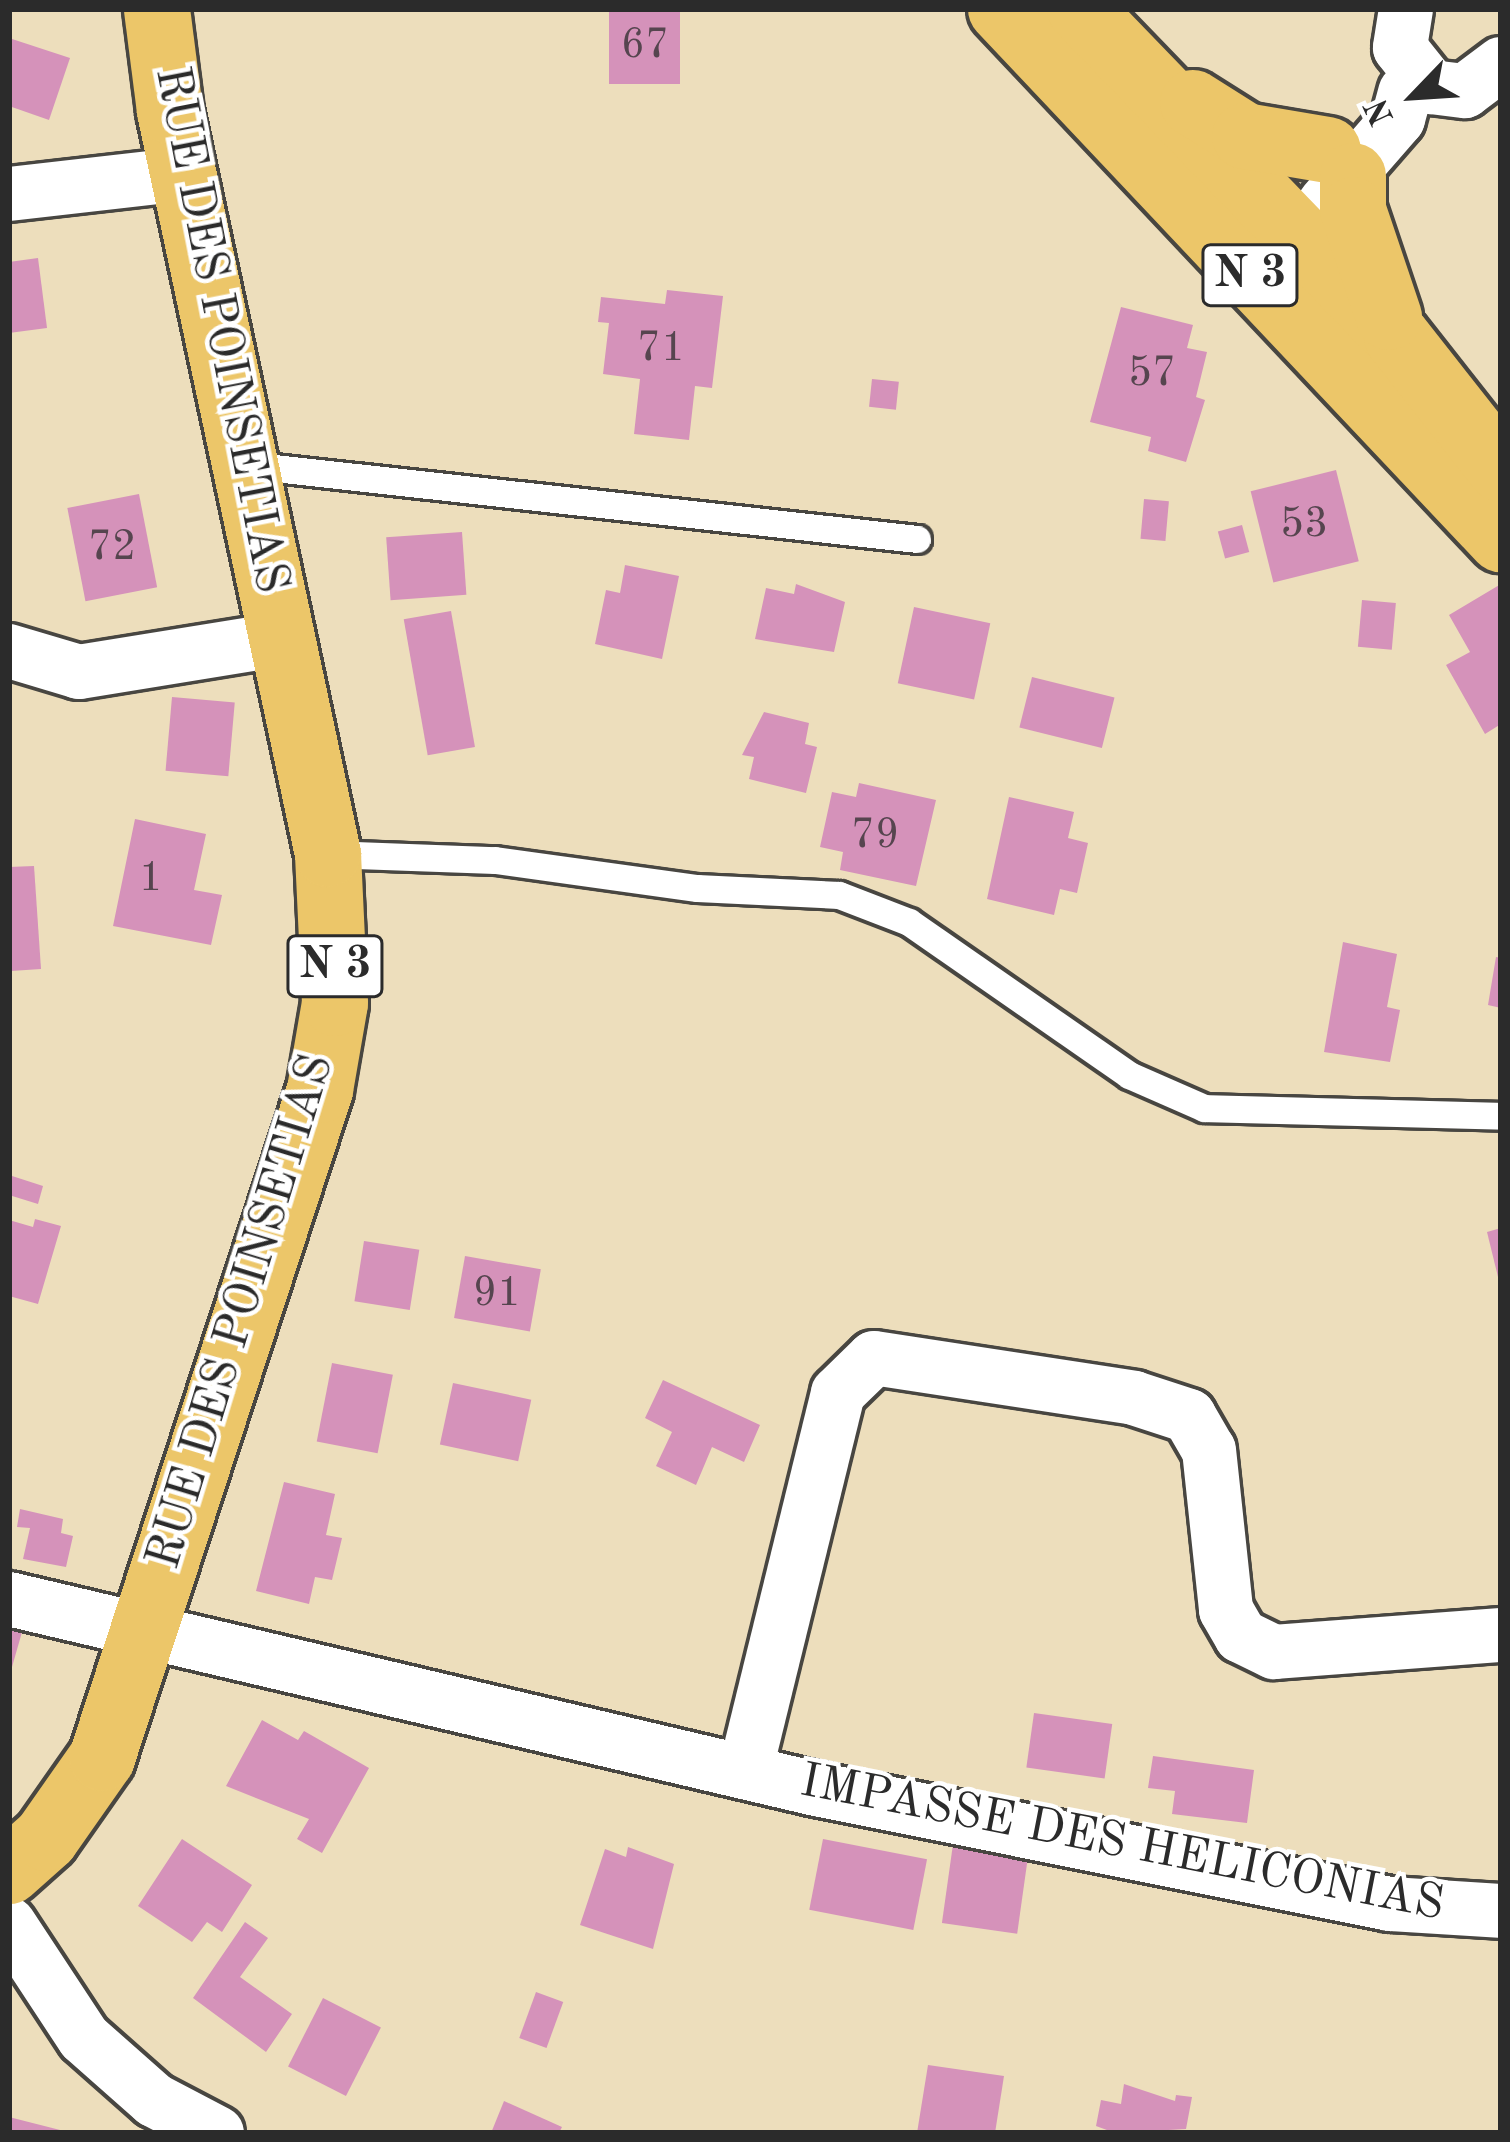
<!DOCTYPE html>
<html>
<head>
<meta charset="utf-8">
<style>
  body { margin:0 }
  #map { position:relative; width:1510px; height:2142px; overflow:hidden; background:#eddebc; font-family:"Old Standard TT",serif }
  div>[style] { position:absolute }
  .building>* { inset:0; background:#d592ba; transform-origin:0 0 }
  .roads { filter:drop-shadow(3px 0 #484641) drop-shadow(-3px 0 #484641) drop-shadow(0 3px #484641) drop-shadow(0 -3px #484641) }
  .service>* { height:27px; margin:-13.5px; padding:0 13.5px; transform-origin:13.5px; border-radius:13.5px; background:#fff }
  .minor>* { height:54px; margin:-27px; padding:0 27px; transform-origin:27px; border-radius:27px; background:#fff }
  .primary>* { height:66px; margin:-33px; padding:0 33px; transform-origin:33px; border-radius:33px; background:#ecc669 }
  span { translate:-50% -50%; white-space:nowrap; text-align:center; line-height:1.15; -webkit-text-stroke:9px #fff; paint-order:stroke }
  .number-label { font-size:42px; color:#56454f }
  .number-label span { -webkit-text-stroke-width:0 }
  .shield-label span { padding:3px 9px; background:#fff; border:3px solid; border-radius:9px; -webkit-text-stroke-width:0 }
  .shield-label { font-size:45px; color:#2b2b2b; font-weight:700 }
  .street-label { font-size:48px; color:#2b2b2b }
  .frame { position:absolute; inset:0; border:12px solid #2b2b2b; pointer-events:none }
  .north { position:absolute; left:1354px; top:36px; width:120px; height:120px; -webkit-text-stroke:9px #fff; paint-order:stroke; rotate:245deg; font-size:33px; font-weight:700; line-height:48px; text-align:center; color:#2b2b2b }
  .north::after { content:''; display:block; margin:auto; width:42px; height:54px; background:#2b2b2b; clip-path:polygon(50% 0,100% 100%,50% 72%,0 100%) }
</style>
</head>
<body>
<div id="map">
  <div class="building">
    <i style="left:609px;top:9px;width:71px;height:75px"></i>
    <i style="clip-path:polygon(9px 38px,70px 58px,49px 120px,9px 106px)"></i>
    <i style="clip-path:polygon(38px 258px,47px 328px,9px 333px,9px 262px)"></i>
    <i style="clip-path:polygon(667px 290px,723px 296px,712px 388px,695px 386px,689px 440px,634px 434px,640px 379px,603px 374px,609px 323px,598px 322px,601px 297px,665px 304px)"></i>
    <i style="clip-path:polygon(1121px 307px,1193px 325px,1187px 348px,1207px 352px,1196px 397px,1205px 400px,1186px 462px,1148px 451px,1151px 437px,1090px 422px)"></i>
    <i style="left:872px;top:379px;width:27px;height:28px;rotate:6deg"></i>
    <i style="left:1336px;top:470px;width:94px;height:88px;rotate:76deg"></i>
    <i style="left:139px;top:494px;width:95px;height:73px;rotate:79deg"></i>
    <i style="left:1144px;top:499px;width:25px;height:40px;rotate:5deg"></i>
    <i style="left:1242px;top:525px;width:28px;height:25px;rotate:75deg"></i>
    <i style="left:462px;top:532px;width:63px;height:76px;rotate:86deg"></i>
    <i style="clip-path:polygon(625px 565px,679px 576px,662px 659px,595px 644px,606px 590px,620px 593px)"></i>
    <i style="clip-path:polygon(796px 584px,845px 602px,834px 652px,755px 639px,766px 588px,794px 594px)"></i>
    <i style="clip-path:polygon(1501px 584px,1501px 724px,1485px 734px,1446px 665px,1470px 652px,1449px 615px)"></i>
    <i style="left:1362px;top:600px;width:34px;height:47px;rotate:5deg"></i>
    <i style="left:914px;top:607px;width:78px;height:78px;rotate:12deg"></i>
    <i style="left:451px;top:611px;width:138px;height:48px;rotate:80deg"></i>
    <i style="left:1032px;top:677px;width:85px;height:52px;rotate:14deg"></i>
    <i style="left:172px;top:697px;width:63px;height:74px;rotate:5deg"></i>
    <i style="clip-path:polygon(764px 712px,809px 723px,805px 744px,817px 747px,806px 793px,749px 779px,754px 757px,742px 755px)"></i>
    <i style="clip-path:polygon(859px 783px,936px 800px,916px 886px,840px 870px,843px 852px,820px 847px,832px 792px,856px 797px)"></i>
    <i style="clip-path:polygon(1009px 797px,1074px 812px,1068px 838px,1088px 843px,1077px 893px,1060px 889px,1054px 915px,987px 899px)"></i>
    <i style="clip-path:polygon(135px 819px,206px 834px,194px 890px,222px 895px,211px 945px,113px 926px)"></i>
    <i style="clip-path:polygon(34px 866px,41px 969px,11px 971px,9px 867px)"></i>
    <i style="clip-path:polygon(1343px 942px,1397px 954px,1387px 1007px,1400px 1010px,1390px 1062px,1324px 1052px)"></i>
    <i style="clip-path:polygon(1496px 957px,1501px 958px,1501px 1008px,1488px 1005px)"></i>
    <i style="clip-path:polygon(9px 1175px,43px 1186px,38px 1204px,9px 1195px)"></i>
    <i style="clip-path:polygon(35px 1219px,61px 1226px,38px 1304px,9px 1296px,9px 1220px,33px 1227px)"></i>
    <i style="clip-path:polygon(1501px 1228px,1501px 1281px,1499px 1281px,1487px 1232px)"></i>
    <i style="left:364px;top:1241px;width:56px;height:61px;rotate:9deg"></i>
    <i style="left:465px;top:1256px;width:77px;height:63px;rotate:10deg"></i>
    <i style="left:332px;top:1363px;width:62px;height:80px;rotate:11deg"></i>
    <i style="clip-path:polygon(663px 1380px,760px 1425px,744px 1462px,712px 1447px,696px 1485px,656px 1466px,672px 1432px,645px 1418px)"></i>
    <i style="left:453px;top:1383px;width:80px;height:63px;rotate:12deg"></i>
    <i style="clip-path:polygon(284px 1482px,335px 1494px,326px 1535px,342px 1538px,332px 1580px,315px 1577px,309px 1604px,256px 1591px)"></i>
    <i style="clip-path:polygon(20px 1509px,63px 1519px,61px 1533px,73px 1536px,66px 1567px,23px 1559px,30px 1528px,17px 1527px)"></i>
    <i style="clip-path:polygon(9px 1621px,24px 1625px,10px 1674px,9px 1674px)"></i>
    <i style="left:1034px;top:1713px;width:79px;height:55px;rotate:8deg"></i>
    <i style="clip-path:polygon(262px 1720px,298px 1740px,304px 1731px,369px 1768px,322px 1853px,297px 1839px,309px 1819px,226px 1786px)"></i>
    <i style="clip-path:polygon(1153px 1756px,1254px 1770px,1247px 1823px,1172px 1814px,1175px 1791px,1148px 1788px)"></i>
    <i style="left:955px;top:1830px;width:76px;height:94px;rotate:8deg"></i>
    <i style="clip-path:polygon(182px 1839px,252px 1885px,222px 1932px,207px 1922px,192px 1942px,138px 1906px)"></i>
    <i style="left:823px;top:1839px;width:106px;height:72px;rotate:11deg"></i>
    <i style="clip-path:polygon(628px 1847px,674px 1864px,653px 1949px,580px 1925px,605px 1849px,626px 1857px)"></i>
    <i style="clip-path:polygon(245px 1922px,268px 1938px,240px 1977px,292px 2014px,266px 2052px,193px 1998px)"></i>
    <i style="left:536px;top:1992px;width:29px;height:49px;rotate:20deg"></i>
    <i style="left:323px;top:1998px;width:65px;height:77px;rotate:27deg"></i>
    <i style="clip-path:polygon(928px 2065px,1004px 2076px,995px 2133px,917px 2133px)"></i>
    <i style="clip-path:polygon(1124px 2084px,1175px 2101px,1176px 2095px,1192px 2097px,1186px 2129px,1115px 2133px,1096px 2126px,1101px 2100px,1121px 2104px)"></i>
    <i style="clip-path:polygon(504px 2101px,562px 2127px,559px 2133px,491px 2133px)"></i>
    <i style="clip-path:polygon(9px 2117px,64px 2131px,64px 2133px,9px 2133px)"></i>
  </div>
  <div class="roads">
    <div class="service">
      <i style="left:247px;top:465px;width:674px;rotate:6.3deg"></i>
      <i style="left:328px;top:854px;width:167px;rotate:2.1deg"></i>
      <i style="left:495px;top:860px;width:204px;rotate:7.9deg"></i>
      <i style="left:697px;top:888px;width:142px;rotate:2.8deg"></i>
      <i style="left:839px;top:895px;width:75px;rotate:21.1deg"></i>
      <i style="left:909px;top:922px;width:268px;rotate:34.8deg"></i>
      <i style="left:1129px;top:1075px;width:82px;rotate:23.7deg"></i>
      <i style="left:1204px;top:1108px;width:297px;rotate:1.5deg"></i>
    </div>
    <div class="minor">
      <i style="left:1406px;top:9px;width:39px;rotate:99deg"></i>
      <i style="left:1400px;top:48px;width:50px;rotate:51.5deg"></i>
      <i style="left:1431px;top:87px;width:34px;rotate:7deg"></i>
      <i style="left:1465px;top:91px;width:45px;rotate:-36.9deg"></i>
      <i style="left:9px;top:194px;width:176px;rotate:-6.5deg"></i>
      <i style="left:1325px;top:203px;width:111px;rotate:-49deg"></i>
      <i style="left:1398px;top:119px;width:28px;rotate:-75deg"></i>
      <i style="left:9px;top:651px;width:73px;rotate:16.7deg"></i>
      <i style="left:79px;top:672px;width:207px;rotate:-9.2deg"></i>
      <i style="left:9px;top:1599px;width:829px;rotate:13.25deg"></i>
      <i style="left:816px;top:1789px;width:585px;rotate:11.33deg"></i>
      <i style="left:1390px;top:1904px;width:111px;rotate:3.6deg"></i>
      <i style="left:745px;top:1772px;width:390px;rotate:-76.2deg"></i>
      <i style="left:838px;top:1393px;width:50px;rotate:-44.2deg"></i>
      <i style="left:874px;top:1358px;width:263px;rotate:8.7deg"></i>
      <i style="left:1134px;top:1398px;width:58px;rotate:18.1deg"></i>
      <i style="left:1189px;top:1416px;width:39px;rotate:60deg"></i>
      <i style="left:1209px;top:1450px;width:161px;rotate:83.9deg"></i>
      <i style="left:1226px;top:1610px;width:30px;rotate:60deg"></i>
      <i style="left:1241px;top:1636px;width:37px;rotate:26deg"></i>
      <i style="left:1274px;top:1652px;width:228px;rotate:-4.3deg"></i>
      <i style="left:9px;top:1924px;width:136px;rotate:56.7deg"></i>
      <i style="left:84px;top:2038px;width:94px;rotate:41.5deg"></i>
      <i style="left:154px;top:2100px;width:71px;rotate:27.6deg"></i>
    </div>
    <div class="primary">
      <i style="left:1001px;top:9px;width:729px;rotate:46.67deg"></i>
      <i style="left:1080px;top:9px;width:456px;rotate:46deg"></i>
      <i style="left:1397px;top:337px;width:168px;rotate:51.8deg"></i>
      <i style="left:1193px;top:103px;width:62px;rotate:32.4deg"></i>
      <i style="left:1245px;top:136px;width:84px;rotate:9.6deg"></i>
      <i style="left:1353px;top:176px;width:34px;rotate:90deg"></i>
      <i style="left:1353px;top:210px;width:113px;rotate:71.4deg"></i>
      <i style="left:9px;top:1871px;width:50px;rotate:-41.7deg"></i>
      <i style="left:46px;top:1838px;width:98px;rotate:-55deg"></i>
      <i style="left:102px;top:1758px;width:703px;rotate:-71.93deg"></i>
      <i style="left:320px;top:1090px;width:88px;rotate:-80.2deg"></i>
      <i style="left:335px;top:1003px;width:149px;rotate:-92.7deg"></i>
      <i style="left:328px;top:854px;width:760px;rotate:-102.01deg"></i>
      <i style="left:170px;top:111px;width:103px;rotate:-97.3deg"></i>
    </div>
  </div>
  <div class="number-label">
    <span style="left:645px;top:46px">67</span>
    <span style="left:661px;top:349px">71</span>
    <span style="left:1152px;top:374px">57</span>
    <span style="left:1304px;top:525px">53</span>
    <span style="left:112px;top:548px">72</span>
    <span style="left:875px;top:836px">79</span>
    <span style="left:151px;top:879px">1</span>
    <span style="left:497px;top:1294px">91</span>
  </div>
  <div class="shield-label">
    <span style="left:1250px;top:275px">N 3</span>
    <span style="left:335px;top:966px">N 3</span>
  </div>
  <div class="street-label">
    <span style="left:220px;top:330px;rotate:79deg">RUE DES POINSETIAS</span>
    <span style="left:242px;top:1312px;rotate:-73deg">RUE DES POINSETIAS</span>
    <span style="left:1122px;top:1844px;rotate:11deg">IMPASSE DES HELICONIAS</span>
  </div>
  <div class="frame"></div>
  <div class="north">N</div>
</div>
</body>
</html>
